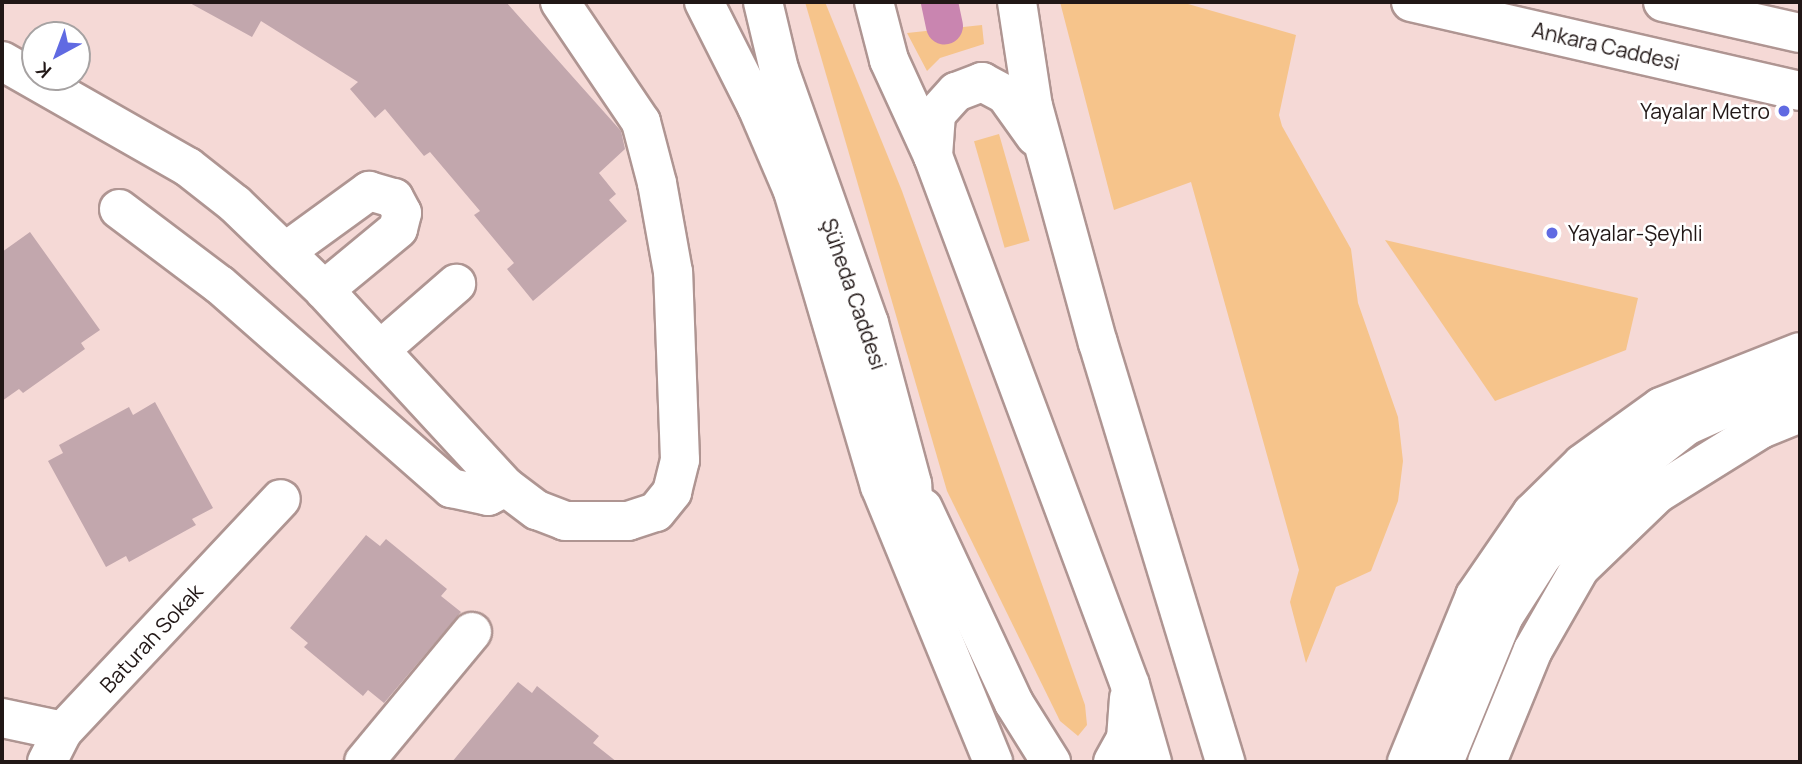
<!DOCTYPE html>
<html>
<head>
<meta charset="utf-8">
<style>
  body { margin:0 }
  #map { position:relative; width:1802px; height:764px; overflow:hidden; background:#f5d9d6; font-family:Manrope,sans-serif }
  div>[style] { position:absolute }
  .green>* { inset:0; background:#f6c48b; transform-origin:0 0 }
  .canal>* { height:37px; margin:-18.5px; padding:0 18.5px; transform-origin:18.5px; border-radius:18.5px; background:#c985b0 }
  .building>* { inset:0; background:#c2a7ad }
  .roads { filter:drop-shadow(2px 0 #af9592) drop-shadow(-2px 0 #af9592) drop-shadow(0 2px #af9592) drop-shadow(0 -2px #af9592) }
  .minor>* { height:38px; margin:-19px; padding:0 19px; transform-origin:19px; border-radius:19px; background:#fff }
  .major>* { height:38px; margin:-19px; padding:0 19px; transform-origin:19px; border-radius:19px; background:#fff }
  .dots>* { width:19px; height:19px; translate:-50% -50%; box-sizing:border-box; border:4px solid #fff; border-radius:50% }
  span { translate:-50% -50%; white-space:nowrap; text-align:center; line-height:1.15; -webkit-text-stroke:5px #fff; paint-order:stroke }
  .street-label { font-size:21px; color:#211716 }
  .poi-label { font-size:21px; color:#211716 }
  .right { translate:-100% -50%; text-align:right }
  .left { translate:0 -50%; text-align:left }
  .frame { position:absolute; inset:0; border:4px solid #211716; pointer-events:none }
  .north { position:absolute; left:21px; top:21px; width:70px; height:70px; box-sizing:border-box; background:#fff; border:2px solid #a6a2a2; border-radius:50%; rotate:221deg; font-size:19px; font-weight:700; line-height:28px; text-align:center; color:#211716 }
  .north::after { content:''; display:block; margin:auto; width:24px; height:32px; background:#606ae2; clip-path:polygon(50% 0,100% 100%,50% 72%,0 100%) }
</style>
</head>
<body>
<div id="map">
  <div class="green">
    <i style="clip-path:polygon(805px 2px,825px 2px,902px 191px,1085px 705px,1087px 725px,1078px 736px,1060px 721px,947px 491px)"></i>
    <i style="clip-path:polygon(1060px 2px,1181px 2px,1296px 35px,1279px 115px,1282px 126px,1351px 249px,1358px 303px,1398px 417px,1403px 461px,1398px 501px,1371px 571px,1336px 587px,1306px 663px,1290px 602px,1299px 570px,1191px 182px,1114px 210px)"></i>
    <i style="clip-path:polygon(982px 25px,984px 44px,940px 58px,927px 71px,907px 33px)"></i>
    <i style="left:999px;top:134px;width:111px;height:26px;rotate:74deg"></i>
    <i style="clip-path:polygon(1385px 240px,1638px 298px,1626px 350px,1495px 401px)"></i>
  </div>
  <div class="canal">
    <i style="left:939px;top:2px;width:24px;rotate:78deg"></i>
  </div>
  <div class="building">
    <i style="clip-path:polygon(188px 2px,506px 2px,621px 131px,625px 149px,599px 173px,616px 194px,609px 200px,627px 221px,533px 301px,507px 269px,514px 263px,474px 215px,480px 211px,430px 152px,424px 156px,385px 109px,375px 118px,350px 89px,358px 82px,261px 21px,252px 37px)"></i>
    <i style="clip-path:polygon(30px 232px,100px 330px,81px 343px,85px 349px,23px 393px,19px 389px,2px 401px,2px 252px)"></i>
    <i style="clip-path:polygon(155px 402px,213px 508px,192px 519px,196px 525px,129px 562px,126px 556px,106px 567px,48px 461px,63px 453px,59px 445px,129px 407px,133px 415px)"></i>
    <i style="clip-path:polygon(366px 535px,380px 546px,386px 539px,447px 589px,441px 596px,461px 612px,384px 703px,368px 690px,363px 696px,304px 647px,308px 643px,290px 628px)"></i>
    <i style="clip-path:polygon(518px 682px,532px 693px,537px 686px,599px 736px,593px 743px,617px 762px,452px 762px)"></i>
  </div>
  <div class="roads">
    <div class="minor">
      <i style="left:763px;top:2px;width:69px;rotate:76.6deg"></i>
      <i style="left:779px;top:69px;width:269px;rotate:70.5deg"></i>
      <i style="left:869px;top:323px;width:167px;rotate:75deg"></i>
      <i style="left:912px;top:484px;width:88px;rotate:85.5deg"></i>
      <i style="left:874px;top:2px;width:60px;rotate:75.5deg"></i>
      <i style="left:889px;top:60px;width:106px;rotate:65.4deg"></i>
      <i style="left:933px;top:156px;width:564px;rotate:69.57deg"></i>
      <i style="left:1130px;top:685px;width:80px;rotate:74.1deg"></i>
      <i style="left:1017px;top:2px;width:105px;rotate:81.3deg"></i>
      <i style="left:1033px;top:106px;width:246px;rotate:74.7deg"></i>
      <i style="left:1098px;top:343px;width:438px;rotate:73.1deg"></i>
      <i style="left:2px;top:61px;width:214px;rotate:29.7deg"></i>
      <i style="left:188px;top:167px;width:60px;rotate:38.2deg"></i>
      <i style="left:235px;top:204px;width:124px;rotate:44deg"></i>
      <i style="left:324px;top:290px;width:268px;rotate:47.3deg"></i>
      <i style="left:506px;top:487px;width:39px;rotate:37deg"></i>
      <i style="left:537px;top:510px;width:30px;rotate:21deg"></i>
      <i style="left:565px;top:521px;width:63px"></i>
      <i style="left:628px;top:521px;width:29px;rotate:-18deg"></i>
      <i style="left:656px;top:512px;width:26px;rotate:-51deg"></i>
      <i style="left:672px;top:492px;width:33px;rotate:-76deg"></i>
      <i style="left:680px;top:460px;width:188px;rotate:-92.1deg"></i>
      <i style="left:673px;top:272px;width:90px;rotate:-100.2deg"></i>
      <i style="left:657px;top:183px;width:63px;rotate:-104.7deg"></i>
      <i style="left:641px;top:122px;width:145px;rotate:-124deg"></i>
      <i style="left:933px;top:156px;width:42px;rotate:-85.9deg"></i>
      <i style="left:936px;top:114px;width:30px;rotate:-48deg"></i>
      <i style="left:956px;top:92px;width:28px;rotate:-21deg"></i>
      <i style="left:982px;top:82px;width:26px;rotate:28deg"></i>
      <i style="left:1005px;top:94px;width:52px;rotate:54.5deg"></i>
      <i style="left:119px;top:209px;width:126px;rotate:37deg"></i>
      <i style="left:220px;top:285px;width:308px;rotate:41.3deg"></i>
      <i style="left:451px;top:488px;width:38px;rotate:12deg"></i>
      <i style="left:488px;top:496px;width:20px;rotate:-27deg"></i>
      <i style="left:285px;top:252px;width:104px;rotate:-36deg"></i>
      <i style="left:369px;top:191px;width:26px;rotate:16deg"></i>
      <i style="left:394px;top:198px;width:17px;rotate:62deg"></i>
      <i style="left:402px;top:213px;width:16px;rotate:104deg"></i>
      <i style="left:398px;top:229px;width:96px;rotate:140.5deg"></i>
      <i style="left:380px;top:350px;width:101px;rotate:-41deg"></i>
      <i style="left:923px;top:508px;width:215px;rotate:65deg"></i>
      <i style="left:1014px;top:703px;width:70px;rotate:57.9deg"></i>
      <i style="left:2px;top:718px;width:62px;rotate:12deg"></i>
      <i style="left:63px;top:731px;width:318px;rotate:-46.8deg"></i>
      <i style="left:47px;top:762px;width:35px;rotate:-63deg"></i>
      <i style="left:364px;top:762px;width:169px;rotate:-50.3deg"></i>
      <i style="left:1113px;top:762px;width:26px;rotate:-61deg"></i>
      <i style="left:1126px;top:739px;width:41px;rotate:-85.8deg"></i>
      <i style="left:1407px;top:762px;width:179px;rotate:-67.7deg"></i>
      <i style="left:1475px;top:596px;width:101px;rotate:-55.5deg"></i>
      <i style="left:1532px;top:513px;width:70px;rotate:-44.4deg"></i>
      <i style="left:1582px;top:464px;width:97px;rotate:-35.8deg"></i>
      <i style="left:1661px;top:407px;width:149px;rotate:-21.6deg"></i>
      <i style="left:1444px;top:762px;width:158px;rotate:-67.7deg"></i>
      <i style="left:1504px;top:616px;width:72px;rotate:-57.4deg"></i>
      <i style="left:1543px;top:555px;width:107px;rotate:-45deg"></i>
      <i style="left:1619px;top:479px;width:85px;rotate:-38.3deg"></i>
      <i style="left:1686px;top:426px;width:110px;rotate:-24.2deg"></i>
      <i style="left:1487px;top:762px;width:121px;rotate:-67.7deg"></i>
      <i style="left:1533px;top:650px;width:95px;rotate:-60.2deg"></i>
      <i style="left:1580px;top:568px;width:108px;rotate:-43.9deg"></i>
      <i style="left:1658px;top:493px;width:121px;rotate:-31.9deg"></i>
      <i style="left:1761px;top:429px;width:42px;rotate:-22.3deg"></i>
    </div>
    <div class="major">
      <i style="left:704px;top:2px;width:118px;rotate:63.2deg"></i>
      <i style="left:757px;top:107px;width:91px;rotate:66.8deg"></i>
      <i style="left:793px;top:191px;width:308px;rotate:73.6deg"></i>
      <i style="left:880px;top:486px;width:298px;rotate:67.7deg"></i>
      <i style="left:1411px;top:2px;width:399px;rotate:12.9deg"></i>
      <i style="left:1663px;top:2px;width:140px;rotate:12.8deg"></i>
    </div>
  </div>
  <div class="dots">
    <i style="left:1784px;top:111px;background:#606ae2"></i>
    <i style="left:1552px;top:233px;background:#606ae2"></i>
  </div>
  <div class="street-label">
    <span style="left:1606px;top:46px;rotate:13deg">Ankara Caddesi</span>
    <span style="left:854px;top:294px;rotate:71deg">Şüheda Caddesi</span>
    <span style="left:151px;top:638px;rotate:-47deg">Baturah Sokak</span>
  </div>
  <div class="poi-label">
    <span class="right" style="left:1770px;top:111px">Yayalar Metro</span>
    <span class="left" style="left:1568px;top:233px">Yayalar-Şeyhli</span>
  </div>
  <div class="frame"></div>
  <div class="north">K</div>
</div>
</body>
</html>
